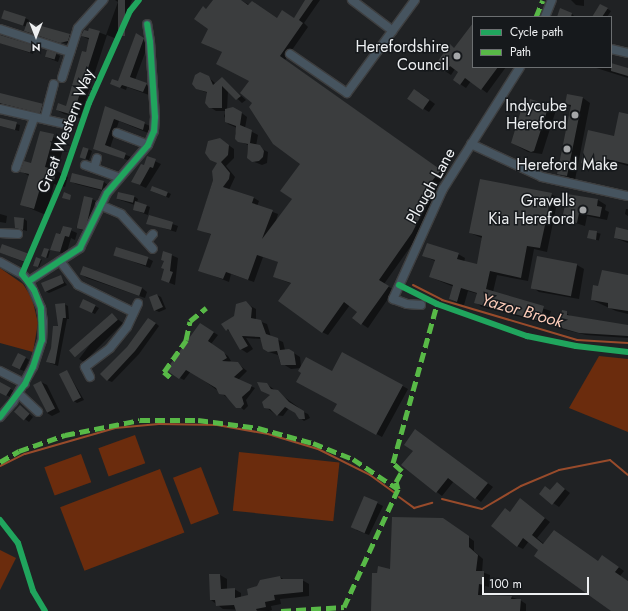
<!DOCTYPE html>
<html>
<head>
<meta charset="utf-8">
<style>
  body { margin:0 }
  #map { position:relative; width:628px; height:611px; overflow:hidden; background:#202224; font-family:Jost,sans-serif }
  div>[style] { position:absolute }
  .green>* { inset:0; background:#6b2c0d; transform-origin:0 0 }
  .shadow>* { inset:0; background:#0007; transform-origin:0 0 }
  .stream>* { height:2px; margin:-1px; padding:0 1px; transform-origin:1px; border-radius:1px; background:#984b2b }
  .building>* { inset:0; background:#3b3d3e; transform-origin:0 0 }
  .roads { filter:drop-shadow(1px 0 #3e3f40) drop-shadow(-1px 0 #3e3f40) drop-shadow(0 1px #3e3f40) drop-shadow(0 -1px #3e3f40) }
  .minor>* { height:8px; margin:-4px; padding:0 4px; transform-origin:4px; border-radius:4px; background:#46545f }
  .quiet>* { height:5px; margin-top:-2.5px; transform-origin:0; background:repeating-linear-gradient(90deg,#58b947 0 10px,transparent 0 15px) }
  .cycleway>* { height:6px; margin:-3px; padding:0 3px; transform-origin:3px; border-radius:3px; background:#20a55d }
  .dots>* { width:11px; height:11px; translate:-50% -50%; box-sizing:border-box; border:2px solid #16191c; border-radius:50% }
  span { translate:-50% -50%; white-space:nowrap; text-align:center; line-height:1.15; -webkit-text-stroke:3px #16191c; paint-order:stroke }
  .poi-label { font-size:16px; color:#edeff1 }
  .right { translate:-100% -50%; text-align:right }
  .street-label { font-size:16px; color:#edeff1 }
  .water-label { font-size:17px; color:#fcccb9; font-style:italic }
  .legend { position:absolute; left:472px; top:16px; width:140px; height:52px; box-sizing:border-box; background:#16191c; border:1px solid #6c6f71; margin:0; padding:5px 7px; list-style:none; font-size:12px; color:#edeff1 }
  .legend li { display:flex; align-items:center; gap:8px; height:20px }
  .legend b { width:20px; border:1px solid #6c6f71 }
  .north { position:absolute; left:16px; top:16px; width:40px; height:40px; -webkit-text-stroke:3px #16191c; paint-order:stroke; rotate:180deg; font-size:11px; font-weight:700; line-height:16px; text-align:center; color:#edeff1 }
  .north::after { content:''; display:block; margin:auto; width:14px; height:18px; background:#edeff1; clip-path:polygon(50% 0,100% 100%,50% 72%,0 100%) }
  .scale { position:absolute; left:482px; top:577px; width:107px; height:18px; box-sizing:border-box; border:2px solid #edeff1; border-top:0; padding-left:5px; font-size:12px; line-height:14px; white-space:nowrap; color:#edeff1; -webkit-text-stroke:3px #16191c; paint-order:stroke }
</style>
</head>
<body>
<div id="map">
  <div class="green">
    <i style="clip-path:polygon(0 268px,23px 284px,32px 298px,38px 323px,33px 352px,0 343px)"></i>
    <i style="clip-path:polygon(599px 356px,628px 359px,628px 432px,569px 408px)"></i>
    <i style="left:135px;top:435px;width:30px;height:39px;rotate:70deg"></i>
    <i style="left:239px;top:452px;width:101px;height:59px;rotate:6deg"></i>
    <i style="left:81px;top:454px;width:30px;height:39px;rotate:70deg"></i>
    <i style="left:201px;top:467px;width:50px;height:30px;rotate:69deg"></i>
    <i style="left:160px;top:469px;width:68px;height:107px;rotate:69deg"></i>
    <i style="clip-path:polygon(0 550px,16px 558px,0 590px)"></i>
  </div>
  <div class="shadow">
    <i style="clip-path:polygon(115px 0,132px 0,117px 39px,107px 35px,80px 118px,64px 114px,57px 110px,67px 107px,90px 40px,82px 36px,90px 29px,106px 35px,118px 2px)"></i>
    <i style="clip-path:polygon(214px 0,240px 0,277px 19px,294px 19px,307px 0,320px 0,304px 23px,308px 27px,285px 60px,446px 174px,437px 185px,442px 188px,418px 236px,384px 284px,394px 290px,368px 328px,353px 318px,358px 311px,350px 305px,328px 335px,322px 332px,292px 284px,274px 277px,279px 262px,263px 257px,254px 282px,231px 274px,229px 282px,199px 270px,212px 235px,198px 229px,218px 164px,220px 139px,234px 149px,234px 158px,226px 166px,235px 177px,229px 190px,254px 198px,259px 201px,257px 206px,278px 214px,275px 224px,293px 199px,301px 163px,253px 103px,250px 81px,223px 52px,208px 46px,209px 28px,207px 10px)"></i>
    <i style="clip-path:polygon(571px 0,584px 0,584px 6px,576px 5px)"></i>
    <i style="clip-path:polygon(601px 5px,611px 11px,607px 17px,593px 17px)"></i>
    <i style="clip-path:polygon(560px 10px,572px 14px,575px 17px,558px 17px)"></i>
    <i style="clip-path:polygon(25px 18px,29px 20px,28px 23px,70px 35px,73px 37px,72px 42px,69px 41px,68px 44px,29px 33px,25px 31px,27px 27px,6px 20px)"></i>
    <i style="clip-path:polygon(473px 26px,473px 67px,506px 67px,487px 93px,471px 81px,466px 88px,454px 80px,460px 72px,455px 69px,451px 75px,436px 65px,450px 46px,455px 49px)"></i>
    <i style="clip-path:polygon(136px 35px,149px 42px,135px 80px,152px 87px,149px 95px,127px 87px,126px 90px,111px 84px,119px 82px)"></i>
    <i style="clip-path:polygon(0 36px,31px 46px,35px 48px,33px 54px,1px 43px)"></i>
    <i style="clip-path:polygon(56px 54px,60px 56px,58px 62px,46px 57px)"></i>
    <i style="clip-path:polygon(611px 65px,628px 69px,628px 78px,593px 67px,611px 67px)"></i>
    <i style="clip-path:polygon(198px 74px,206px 75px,216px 84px,222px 78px,246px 100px,242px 103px,228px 90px,227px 110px,239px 111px,247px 117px,245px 128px,258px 135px,256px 146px,268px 152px,267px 163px,262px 165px,250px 160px,247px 155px,248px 145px,239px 141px,235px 134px,237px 128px,228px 124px,224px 116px,226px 111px,216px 111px,210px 107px,208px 93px,197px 89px,193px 84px)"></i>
    <i style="clip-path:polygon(420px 93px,435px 104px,429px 112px,424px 109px)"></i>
    <i style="clip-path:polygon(0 94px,43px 105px,49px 108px,47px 115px,0 104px)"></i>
    <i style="clip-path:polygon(583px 98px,590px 103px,575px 180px,558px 173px,571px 107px,566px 104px)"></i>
    <i style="clip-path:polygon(548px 106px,556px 110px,542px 154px,528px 152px,512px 143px,528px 110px)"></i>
    <i style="clip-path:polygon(106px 107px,150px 126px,148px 133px,119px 121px,110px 148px,131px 157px,130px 161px,95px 148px)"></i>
    <i style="clip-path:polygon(628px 115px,628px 166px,614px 162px,612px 171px,582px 162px,614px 137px)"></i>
    <i style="clip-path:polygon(0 119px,20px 125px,19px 131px,0 126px)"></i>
    <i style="clip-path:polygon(41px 132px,65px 142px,57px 171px,68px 177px,65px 187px,54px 184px,46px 215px,22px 205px,29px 176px,21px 171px,32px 164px)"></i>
    <i style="clip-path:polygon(88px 149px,92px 151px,89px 160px,80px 157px)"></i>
    <i style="clip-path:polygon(148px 158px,161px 164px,146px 188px,133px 182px,145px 166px)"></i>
    <i style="clip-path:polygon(73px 174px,104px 182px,109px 186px,107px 192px,76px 184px,71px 181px)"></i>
    <i style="clip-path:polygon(151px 191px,167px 192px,171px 194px,169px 198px)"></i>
    <i style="clip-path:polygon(119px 194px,135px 197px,138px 199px,137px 202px,150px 207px,148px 215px,137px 211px,135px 205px,117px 199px)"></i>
    <i style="clip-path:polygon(551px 194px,558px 198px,547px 252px,534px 249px,528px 281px,497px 275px,493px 292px,551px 311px,547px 324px,482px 307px,475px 302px,478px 294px,468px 291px,464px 305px,457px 303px,450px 299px,454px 287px,430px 277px,435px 261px,424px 256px,458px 254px,465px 258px,464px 262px,478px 265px,482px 238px,470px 233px)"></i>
    <i style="clip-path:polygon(568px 195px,598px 200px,606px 205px,605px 210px,609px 212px,607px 220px,587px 216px,585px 226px,563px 219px)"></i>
    <i style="clip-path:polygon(92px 199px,96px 201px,84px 231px,76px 228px)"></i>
    <i style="clip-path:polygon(626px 209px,628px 209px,628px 216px,625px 214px)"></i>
    <i style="clip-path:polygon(0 214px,7px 216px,6px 223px,0 222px)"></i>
    <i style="clip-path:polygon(150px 216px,178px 226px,176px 232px,147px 223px)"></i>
    <i style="clip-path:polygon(24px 219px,27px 221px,27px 231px,16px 228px)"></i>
    <i style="clip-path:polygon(63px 227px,77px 233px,75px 240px,71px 238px,66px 255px,52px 249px)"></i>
    <i style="left:590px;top:231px;width:11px;height:7px;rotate:15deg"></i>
    <i style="clip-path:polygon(628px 231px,628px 243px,615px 238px)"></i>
    <i style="left:3px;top:245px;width:31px;height:8px;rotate:22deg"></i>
    <i style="clip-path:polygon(45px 249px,50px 251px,48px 258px,42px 256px)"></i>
    <i style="clip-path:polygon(164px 252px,178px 258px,175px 285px,162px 280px,165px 270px)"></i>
    <i style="clip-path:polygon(115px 255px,147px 258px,153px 261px,150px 268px)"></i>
    <i style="clip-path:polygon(36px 258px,42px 260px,39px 267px,35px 266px)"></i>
    <i style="clip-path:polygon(577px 265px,584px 269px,579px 299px,539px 292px,532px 287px)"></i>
    <i style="clip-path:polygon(83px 267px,142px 288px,147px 292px,145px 298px,87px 278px,81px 274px)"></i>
    <i style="clip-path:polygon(60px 276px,67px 285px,49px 293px,45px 291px)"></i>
    <i style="clip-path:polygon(628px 276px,628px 314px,616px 311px,592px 300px,599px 287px)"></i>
    <i style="clip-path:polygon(157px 295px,161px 297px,166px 309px,159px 312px,155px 310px)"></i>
    <i style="clip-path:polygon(245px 303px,256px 309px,256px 320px,267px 324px,271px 337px,283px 342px,285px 350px,289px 350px,300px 357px,301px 367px,332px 372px,343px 353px,408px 389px,382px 437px,335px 411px,338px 404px,303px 373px,301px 368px,291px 369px,280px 362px,278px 355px,269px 352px,262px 339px,246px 338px,253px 349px,247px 353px,241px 349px,231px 332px,226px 329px)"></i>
    <i style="clip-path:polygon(64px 304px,68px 306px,69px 319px,67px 319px,58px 366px,47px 362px)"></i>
    <i style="clip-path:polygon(95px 306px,99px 308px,95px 314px,83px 308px)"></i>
    <i style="clip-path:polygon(563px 311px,572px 317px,628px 326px,628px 338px,586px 335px,558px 328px,552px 325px,560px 322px)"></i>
    <i style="clip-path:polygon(112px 315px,123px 323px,84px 362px,79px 359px)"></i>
    <i style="clip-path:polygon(153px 321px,159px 326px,139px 354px,112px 382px,107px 380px)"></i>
    <i style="clip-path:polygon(205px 327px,218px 335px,211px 344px,228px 356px,231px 361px,227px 363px,237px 363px,247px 371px,238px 380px,255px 388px,246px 400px,248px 406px,244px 410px,191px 371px,184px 380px,180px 378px)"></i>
    <i style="clip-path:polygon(26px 358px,29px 360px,24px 371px,16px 368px)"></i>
    <i style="clip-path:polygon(67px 371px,84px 400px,77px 403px,74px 401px)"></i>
    <i style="clip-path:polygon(41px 382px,47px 385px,60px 412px,52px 416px,47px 413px,35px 385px)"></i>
    <i style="clip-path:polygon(0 383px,14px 391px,10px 397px,0 392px)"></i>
    <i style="clip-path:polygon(268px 385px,298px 407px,301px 411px,308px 414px,310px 418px,304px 421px,289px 408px,283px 416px,276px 415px,267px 408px,272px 395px)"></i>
    <i style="clip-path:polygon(23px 408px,33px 417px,29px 422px,15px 412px)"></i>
    <i style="clip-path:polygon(416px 430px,493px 487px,481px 502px,454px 481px,442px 496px,402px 465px,414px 451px)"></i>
    <i style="clip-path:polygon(562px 487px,570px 493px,559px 507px,540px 494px)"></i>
    <i style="clip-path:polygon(521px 500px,550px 522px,537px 538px,544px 544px,598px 562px,603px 556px,624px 571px,620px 576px,628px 581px,628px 611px,612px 611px,529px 541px,523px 549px,517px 546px,510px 513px)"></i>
    <i style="clip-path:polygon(377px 503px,383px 506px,369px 535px,356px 530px)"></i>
    <i style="clip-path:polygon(443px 519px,474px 541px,474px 551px,483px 559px,482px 572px,490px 575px,489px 587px,485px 586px,484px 597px,511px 597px,520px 600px,526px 604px,526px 611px,372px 611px,391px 571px)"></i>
    <i style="clip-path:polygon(220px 575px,227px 579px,227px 590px,234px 589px,241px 593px,241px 598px,249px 596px,257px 587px,280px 577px,285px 580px,302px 580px,309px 584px,309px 596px,280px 599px,281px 604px,271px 606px,272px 610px,269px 611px,223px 609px,211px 600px)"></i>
  </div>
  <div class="stream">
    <i style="left:413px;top:285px;width:33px;rotate:27deg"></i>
    <i style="left:442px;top:300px;width:141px;rotate:16.5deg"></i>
    <i style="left:577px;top:340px;width:51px;rotate:3.4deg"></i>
    <i style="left:0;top:466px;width:28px;rotate:-26deg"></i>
    <i style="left:25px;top:454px;width:94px;rotate:-16.1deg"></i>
    <i style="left:115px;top:428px;width:44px;rotate:-5.2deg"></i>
    <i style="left:159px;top:424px;width:58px;rotate:1deg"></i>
    <i style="left:217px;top:425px;width:52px;rotate:10deg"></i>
    <i style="left:268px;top:434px;width:52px;rotate:16.7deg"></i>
    <i style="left:318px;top:449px;width:58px;rotate:26.6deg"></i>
    <i style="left:370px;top:475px;width:29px;rotate:36deg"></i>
    <i style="left:399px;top:497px;width:19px;rotate:36deg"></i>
    <i style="left:414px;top:508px;width:19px;rotate:-16deg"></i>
    <i style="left:442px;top:499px;width:41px;rotate:14deg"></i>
    <i style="left:482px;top:509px;width:45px;rotate:-30.5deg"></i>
    <i style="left:521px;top:486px;width:41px;rotate:-22.8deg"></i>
    <i style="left:559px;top:470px;width:52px;rotate:-11.1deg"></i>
    <i style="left:610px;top:460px;width:23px;rotate:40deg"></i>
  </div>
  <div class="building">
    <i style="left:118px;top:0;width:7px;height:36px"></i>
    <i style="clip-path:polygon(213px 0,241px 0,248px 5px,252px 1px,277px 18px,282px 10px,294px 18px,305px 0,313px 0,299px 20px,303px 23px,280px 56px,441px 170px,432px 181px,437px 184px,412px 233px,379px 280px,389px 286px,361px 325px,352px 318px,357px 312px,344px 302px,322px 333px,278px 301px,291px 283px,273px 277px,278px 262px,257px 255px,248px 280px,226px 272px,223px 279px,198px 271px,211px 234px,197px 230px,213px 180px,212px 171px,217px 163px,210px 160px,205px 153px,208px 141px,220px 138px,229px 145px,228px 155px,221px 162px,230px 173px,229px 179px,223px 187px,254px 197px,252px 203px,273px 210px,262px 239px,292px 199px,280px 191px,300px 164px,273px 144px,249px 107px,252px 103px,240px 93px,249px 81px,216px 64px,222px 52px,201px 43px,208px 29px,194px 19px,203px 6px,206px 9px)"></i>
    <i style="clip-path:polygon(600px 4px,608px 8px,602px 17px,592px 17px)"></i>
    <i style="clip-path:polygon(560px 8px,572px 13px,571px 17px,557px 17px)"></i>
    <i style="left:4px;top:10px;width:23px;height:9px;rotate:18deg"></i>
    <i style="clip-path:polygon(27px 22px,70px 34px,68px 41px,60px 43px,24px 31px)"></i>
    <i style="clip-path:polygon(473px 23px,473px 67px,498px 67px,481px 90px,465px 78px,460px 85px,453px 80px,458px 72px,450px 66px,445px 72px,435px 65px,450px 44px,454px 48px)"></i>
    <i style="clip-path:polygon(89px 28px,100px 31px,73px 115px,56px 110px,58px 103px,66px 106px,82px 51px,86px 52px,89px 38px,81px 36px,84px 30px,88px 31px)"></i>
    <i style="clip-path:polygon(136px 33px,144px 38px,130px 77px,147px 83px,143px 92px,122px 85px,120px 88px,110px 84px,112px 79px,118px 81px)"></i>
    <i style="left:0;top:35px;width:34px;height:8px;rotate:17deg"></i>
    <i style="left:47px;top:50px;width:10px;height:7px;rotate:17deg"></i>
    <i style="clip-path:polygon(611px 63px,628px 68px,628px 76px,611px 71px)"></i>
    <i style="clip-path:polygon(200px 72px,209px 76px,213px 85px,222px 77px,241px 96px,236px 100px,222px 86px,222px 108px,209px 108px,205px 103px,207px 92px,196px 89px,192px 84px,195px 75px)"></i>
    <i style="left:414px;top:89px;width:19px;height:12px;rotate:35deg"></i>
    <i style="left:0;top:93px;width:44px;height:10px;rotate:14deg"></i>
    <i style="clip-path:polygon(567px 94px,583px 97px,567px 176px,557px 174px,571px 105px,565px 104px)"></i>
    <i style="clip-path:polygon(530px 99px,549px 105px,534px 151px,531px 152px,511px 143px,522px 107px,527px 108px)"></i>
    <i style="clip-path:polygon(105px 106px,145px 122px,143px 130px,114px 119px,105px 145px,126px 153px,124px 159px,93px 149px)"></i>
    <i style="clip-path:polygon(233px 107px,242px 112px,240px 125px,252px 130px,250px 143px,260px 145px,264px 151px,263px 157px,259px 161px,252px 162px,247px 158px,248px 144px,238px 142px,235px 139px,236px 126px,225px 122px,225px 109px)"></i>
    <i style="clip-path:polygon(619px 112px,628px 114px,628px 164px,606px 159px,604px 168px,581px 163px,588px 130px,614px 136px)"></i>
    <i style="clip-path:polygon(0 118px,17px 122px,15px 130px,0 126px)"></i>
    <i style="clip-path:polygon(40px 131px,54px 134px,45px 167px,56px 170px,54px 181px,43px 178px,34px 209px,20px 205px,29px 174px,20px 172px,24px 161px,31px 163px)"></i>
    <i style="left:83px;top:147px;width:6px;height:11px;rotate:18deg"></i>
    <i style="clip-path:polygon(147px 156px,156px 159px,153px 168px,150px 167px,140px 185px,131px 182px,141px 164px,144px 165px)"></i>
    <i style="left:72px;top:173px;width:33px;height:9px;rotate:14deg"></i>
    <i style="clip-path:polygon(480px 179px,552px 193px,540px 248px,527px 246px,521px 278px,490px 271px,486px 289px,544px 306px,540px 321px,474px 303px,477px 293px,461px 288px,457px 302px,449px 299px,453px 285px,429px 277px,435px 260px,422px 256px,427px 243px,459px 253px,457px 259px,477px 264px,482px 236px,469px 233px)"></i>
    <i style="left:152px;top:186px;width:17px;height:5px;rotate:21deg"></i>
    <i style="clip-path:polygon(64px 192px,71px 195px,70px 200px,62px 198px)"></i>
    <i style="left:118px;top:192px;width:17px;height:7px;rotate:13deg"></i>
    <i style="clip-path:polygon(567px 194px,598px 199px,597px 206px,602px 207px,600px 217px,579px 213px,577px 223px,562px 220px)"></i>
    <i style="left:84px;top:196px;width:9px;height:33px;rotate:13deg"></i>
    <i style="clip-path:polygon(135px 201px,147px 205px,144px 213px,133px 210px)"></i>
    <i style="clip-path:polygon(149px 215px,173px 222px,171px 230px,146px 224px)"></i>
    <i style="clip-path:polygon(14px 217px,24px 218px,23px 230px,15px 228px)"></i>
    <i style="clip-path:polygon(63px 226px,72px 228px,69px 237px,65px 236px,60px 252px,50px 250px,56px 233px,60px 234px)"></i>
    <i style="clip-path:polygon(616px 227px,628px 230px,628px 241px,614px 238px)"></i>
    <i style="clip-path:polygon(589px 230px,597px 231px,596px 240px,587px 238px)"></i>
    <i style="left:2px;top:244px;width:27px;height:9px;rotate:20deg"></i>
    <i style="left:116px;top:247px;width:34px;height:9px;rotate:17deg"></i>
    <i style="clip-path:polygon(44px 248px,49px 249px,46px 258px,41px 256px)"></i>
    <i style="clip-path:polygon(163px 251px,172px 254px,170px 271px,173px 272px,169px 283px,161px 280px,164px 269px,161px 268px,164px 261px,161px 260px)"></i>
    <i style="left:537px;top:256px;width:41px;height:33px;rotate:11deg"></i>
    <i style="clip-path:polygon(36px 257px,41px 259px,38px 267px,33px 266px)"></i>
    <i style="left:83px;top:266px;width:63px;height:9px;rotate:20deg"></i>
    <i style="clip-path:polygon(602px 270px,628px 275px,628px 311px,608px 308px,608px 303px,591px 300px,593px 285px,598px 286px)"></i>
    <i style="clip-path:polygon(61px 275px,64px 283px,45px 292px,41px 283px)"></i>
    <i style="clip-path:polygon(157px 294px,163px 307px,154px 311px,149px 297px)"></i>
    <i style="left:83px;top:299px;width:14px;height:9px;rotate:25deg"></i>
    <i style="clip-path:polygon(246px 301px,252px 308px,251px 318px,261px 320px,266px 334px,278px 338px,280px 350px,289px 349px,294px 352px,296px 365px,281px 365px,277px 351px,268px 352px,263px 349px,260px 337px,242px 336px,248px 346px,240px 350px,228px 329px,226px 331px,221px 324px,234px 316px,236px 304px)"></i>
    <i style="clip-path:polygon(65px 303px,66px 318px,63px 318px,55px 364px,46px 362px,51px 348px,53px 326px,58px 326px,55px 304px)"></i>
    <i style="clip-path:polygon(562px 310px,567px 311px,567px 315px,628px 325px,628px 336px,579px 333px,551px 325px,552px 319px,560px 321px)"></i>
    <i style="left:112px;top:313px;width:9px;height:57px;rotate:49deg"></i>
    <i style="clip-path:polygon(148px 318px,156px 323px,135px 351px,107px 381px,100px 374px,127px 347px)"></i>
    <i style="clip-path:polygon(200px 323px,214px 332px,208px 341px,224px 352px,227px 358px,222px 361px,238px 362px,243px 369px,234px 377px,252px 385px,250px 390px,242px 397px,244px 404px,241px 408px,236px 408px,225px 395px,219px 394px,216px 388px,186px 370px,179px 379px,166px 370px)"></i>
    <i style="clip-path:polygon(342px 352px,403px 385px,376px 435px,333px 411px,337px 404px,296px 382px,301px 373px,298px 371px,306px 357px,332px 371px)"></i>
    <i style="left:18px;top:353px;width:9px;height:14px;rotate:27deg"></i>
    <i style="left:67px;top:370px;width:31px;height:9px;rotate:63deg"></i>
    <i style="left:41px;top:381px;width:31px;height:9px;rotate:63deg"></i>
    <i style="clip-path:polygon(0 382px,11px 388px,6px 396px,0 393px)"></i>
    <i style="clip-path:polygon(257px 382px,267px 383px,271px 389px,278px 390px,289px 402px,304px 411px,305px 419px,299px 419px,295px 413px,285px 407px,277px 416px,270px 409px,264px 408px,262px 402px,270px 395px,261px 391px)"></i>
    <i style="left:20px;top:405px;width:13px;height:9px;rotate:42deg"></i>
    <i style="clip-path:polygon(415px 429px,488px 483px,475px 499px,448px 478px,436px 493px,401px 465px,413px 451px,404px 445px)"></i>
    <i style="clip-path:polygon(557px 482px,565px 489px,552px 505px,539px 494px,545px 486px,550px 490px)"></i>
    <i style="left:364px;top:496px;width:15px;height:34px;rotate:23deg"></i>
    <i style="clip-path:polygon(520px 498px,545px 518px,532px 535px,543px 544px,554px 530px,598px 561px,602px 555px,619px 567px,615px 572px,628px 581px,628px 611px,611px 611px,534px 556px,538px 550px,523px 538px,517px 547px,491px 526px,505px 508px,510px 512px)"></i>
    <i style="clip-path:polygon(392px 517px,443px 518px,469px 536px,469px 547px,478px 555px,476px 571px,484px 571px,484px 585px,479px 584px,478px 595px,512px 596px,511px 599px,521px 599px,520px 611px,371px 611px,372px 573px,377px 573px,378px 566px,390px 569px)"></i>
    <i style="clip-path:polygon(209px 574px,220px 574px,221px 589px,235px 588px,235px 598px,248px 595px,247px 589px,257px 586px,260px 580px,280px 576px,281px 579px,303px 579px,303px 592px,274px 595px,275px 600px,265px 602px,266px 607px,256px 609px,257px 611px,236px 611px,234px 605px,216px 606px,215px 600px,210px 600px)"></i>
  </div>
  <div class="roads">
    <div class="minor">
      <i style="left:352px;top:0;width:51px;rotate:37.1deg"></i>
      <i style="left:545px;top:17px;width:18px;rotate:-68deg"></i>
      <i style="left:0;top:29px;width:74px;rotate:18.2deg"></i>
      <i style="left:611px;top:49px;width:17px;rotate:13deg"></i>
      <i style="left:290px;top:54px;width:69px;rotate:34.4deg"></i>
      <i style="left:347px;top:93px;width:115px;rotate:-53.8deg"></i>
      <i style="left:62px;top:78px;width:52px;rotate:-72.3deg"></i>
      <i style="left:78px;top:28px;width:38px;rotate:-48deg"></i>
      <i style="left:0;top:109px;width:67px;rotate:13deg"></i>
      <i style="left:45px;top:117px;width:34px;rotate:-75deg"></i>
      <i style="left:117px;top:133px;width:33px;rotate:21deg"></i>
      <i style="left:471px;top:144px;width:78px;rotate:24.9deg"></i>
      <i style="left:542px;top:177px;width:88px;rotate:12.5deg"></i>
      <i style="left:85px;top:165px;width:35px;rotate:20deg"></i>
      <i style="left:16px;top:168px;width:53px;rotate:-70.2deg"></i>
      <i style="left:94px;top:168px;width:10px;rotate:-73deg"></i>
      <i style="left:100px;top:205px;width:23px;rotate:23deg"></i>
      <i style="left:121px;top:214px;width:47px;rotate:47.6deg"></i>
      <i style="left:0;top:233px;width:18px;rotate:3deg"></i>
      <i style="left:147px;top:241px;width:9px;rotate:-49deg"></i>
      <i style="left:60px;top:261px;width:30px;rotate:53deg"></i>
      <i style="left:78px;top:285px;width:61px;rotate:26.1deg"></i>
      <i style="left:0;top:262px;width:25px;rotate:29deg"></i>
      <i style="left:22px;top:274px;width:10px;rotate:45deg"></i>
      <i style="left:29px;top:281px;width:30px;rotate:66deg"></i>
      <i style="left:41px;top:308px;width:14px;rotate:82deg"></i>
      <i style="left:43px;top:322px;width:18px;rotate:93deg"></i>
      <i style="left:42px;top:340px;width:28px;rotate:108deg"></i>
      <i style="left:33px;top:367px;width:40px;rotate:119.7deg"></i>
      <i style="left:13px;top:402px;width:20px;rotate:131deg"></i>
      <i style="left:29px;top:281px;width:61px;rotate:-32.9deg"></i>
      <i style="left:80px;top:248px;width:61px;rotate:-63.9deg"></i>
      <i style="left:107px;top:193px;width:63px;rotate:-49.5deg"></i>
      <i style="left:148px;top:145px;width:15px;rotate:-67deg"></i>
      <i style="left:154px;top:131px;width:14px;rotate:-86deg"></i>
      <i style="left:155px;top:117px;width:75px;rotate:-93.8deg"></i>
      <i style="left:150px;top:42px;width:18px;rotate:-99deg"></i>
      <i style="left:421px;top:305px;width:14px;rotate:-176deg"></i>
      <i style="left:407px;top:304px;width:15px;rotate:-160deg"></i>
      <i style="left:393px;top:299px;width:121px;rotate:-65.6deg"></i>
      <i style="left:443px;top:189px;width:144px;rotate:-57.7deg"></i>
      <i style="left:0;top:371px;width:28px;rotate:27deg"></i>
      <i style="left:90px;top:377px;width:11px;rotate:-117deg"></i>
      <i style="left:85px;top:367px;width:31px;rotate:-37deg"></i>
      <i style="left:110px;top:348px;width:27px;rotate:-51deg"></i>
      <i style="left:127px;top:327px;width:26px;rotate:-65deg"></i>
      <i style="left:19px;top:394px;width:26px;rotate:43deg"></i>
    </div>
  </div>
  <div class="quiet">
    <i style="left:536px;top:17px;width:18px;rotate:-68deg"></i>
    <i style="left:170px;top:377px;width:8px;rotate:-140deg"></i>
    <i style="left:164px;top:372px;width:39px;rotate:-55deg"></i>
    <i style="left:186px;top:340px;width:19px;rotate:-78deg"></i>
    <i style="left:190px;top:321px;width:21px;rotate:-39deg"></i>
    <i style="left:0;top:462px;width:22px;rotate:-30deg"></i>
    <i style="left:19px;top:451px;width:49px;rotate:-19.2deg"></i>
    <i style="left:65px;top:435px;width:76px;rotate:-11.3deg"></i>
    <i style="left:140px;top:420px;width:58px"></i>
    <i style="left:198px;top:420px;width:61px;rotate:7.6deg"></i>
    <i style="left:258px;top:428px;width:57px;rotate:15.3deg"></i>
    <i style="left:313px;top:443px;width:43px;rotate:21.8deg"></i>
    <i style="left:353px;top:459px;width:54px;rotate:33.7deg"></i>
    <i style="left:281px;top:611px;width:63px;rotate:-3.6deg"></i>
    <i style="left:344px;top:607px;width:130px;rotate:-65.4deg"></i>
    <i style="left:398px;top:489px;width:7px;rotate:-106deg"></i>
    <i style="left:396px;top:482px;width:13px;rotate:-61deg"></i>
    <i style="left:402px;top:471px;width:12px;rotate:-138deg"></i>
    <i style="left:393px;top:463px;width:165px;rotate:-74.5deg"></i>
  </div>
  <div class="cycleway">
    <i style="left:29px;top:281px;width:61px;rotate:-32.9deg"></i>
    <i style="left:80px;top:248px;width:61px;rotate:-63.9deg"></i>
    <i style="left:107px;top:193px;width:63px;rotate:-49.5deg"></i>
    <i style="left:148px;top:145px;width:15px;rotate:-67deg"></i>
    <i style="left:154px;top:131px;width:14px;rotate:-86deg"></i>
    <i style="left:155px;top:117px;width:75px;rotate:-93.8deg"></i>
    <i style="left:150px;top:42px;width:18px;rotate:-99deg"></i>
    <i style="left:399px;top:285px;width:42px;rotate:26.6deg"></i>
    <i style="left:437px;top:304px;width:96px;rotate:19.6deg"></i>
    <i style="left:527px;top:336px;width:50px;rotate:11.5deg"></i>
    <i style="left:576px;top:346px;width:52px;rotate:6.6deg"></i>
    <i style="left:0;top:417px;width:41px;rotate:-52.9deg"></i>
    <i style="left:25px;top:384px;width:19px;rotate:-65deg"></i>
    <i style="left:33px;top:367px;width:28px;rotate:-72deg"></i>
    <i style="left:42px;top:340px;width:32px;rotate:-92deg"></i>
    <i style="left:41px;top:308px;width:19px;rotate:-111deg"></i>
    <i style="left:34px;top:290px;width:20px;rotate:-127deg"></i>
    <i style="left:22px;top:274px;width:104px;rotate:-66.9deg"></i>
    <i style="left:63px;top:178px;width:79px;rotate:-70.9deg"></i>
    <i style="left:89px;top:103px;width:101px;rotate:-66deg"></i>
    <i style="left:130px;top:11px;width:14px;rotate:-51deg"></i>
    <i style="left:0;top:520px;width:29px;rotate:52deg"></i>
    <i style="left:18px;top:543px;width:50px;rotate:72.6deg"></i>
    <i style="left:33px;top:591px;width:23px;rotate:59deg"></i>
  </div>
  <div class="dots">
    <i style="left:457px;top:56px;background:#a5a7a9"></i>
    <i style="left:575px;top:115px;background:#a5a7a9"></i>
    <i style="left:567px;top:149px;background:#a5a7a9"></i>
    <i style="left:583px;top:210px;background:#a5a7a9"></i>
  </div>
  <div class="poi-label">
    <span class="right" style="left:449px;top:56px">Herefordshire<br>Council</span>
    <span class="right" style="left:567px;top:115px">Indycube<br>Hereford</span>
    <span style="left:567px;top:165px">Hereford Make</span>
    <span class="right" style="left:575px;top:210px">Gravells<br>Kia Hereford</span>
  </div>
  <div class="street-label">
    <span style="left:66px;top:131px;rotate:-69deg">Great Western Way</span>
    <span style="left:431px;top:186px;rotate:-61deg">Plough Lane</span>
  </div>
  <div class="water-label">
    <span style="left:522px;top:311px;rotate:16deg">Yazor Brook</span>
  </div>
  <ul class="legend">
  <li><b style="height:5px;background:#20a55d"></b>Cycle path</li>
  <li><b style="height:5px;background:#58b947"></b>Path</li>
  </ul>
  <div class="north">N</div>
  <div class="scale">100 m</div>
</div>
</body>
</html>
